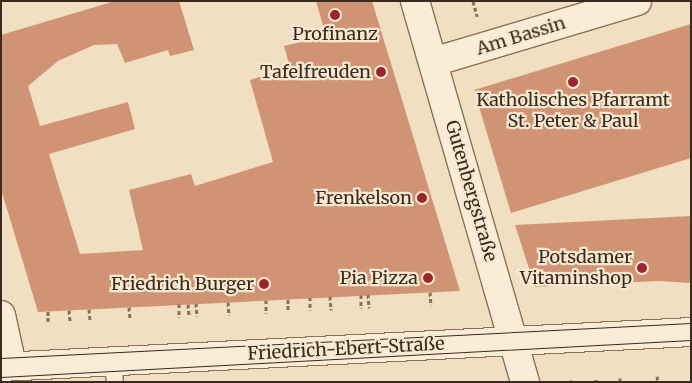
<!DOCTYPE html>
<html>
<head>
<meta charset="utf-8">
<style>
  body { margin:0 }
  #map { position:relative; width:692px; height:383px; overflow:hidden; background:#f0dfc1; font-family:Merriweather,serif }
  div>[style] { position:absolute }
  .building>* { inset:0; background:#d09475 }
  .path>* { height:3px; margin-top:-1.5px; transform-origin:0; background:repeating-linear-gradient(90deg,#8b6f58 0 4px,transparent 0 6.5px) }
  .roads { filter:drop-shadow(1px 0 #8b6f58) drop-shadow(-1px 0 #8b6f58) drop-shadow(0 1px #8b6f58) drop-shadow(0 -1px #8b6f58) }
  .service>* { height:16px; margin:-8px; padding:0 8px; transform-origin:8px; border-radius:8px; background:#faedd5 }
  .minor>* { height:28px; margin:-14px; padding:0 14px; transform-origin:14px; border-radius:14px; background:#faedd5 }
  .tram>* { height:1px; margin:-0.5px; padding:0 0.5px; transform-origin:0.5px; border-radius:0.5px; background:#3a291d }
  .dots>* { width:14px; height:14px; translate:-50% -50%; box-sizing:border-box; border:2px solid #f7e9d1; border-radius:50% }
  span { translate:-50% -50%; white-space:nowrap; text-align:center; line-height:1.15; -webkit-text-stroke:4.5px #f7e9d1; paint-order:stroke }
  .poi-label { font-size:18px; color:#3a291d }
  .right { translate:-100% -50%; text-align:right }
  .street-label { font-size:18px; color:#3a291d }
  .frame { position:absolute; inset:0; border:2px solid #3a291d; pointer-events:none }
</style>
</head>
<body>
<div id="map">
  <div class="building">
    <i style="clip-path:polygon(115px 1px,179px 1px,194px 50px,170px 56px,168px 50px,125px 63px,117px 44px,94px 45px,58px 61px,28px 86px,40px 126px,128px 102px,135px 129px,49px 154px,80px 254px,143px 250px,129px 190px,191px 174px,195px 186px,273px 162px,250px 80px,290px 67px,284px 46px,326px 36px,316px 1px,372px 1px,460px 291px,38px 312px,1px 189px,1px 35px)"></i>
    <i style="clip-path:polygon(691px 24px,691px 158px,511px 213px,474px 90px)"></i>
    <i style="clip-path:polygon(691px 216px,691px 283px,659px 281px,535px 287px,515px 225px)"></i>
  </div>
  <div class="path">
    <i style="left:473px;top:1px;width:16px;rotate:75deg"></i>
    <i style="left:430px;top:292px;width:13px;rotate:86deg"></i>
    <i style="left:368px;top:294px;width:14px;rotate:86deg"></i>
    <i style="left:361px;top:295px;width:13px;rotate:90deg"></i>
    <i style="left:330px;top:296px;width:14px;rotate:86deg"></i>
    <i style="left:310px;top:297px;width:13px;rotate:90deg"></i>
    <i style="left:288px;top:299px;width:13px;rotate:90deg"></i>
    <i style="left:266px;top:300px;width:13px;rotate:90deg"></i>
    <i style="left:228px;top:302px;width:13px;rotate:86deg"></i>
    <i style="left:196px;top:303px;width:13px;rotate:86deg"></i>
    <i style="left:179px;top:304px;width:13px;rotate:90deg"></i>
    <i style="left:188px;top:304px;width:12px;rotate:85deg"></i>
    <i style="left:129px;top:307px;width:12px;rotate:85deg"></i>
    <i style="left:89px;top:309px;width:12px;rotate:85deg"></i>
    <i style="left:69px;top:310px;width:12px;rotate:85deg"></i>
    <i style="left:48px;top:311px;width:12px;rotate:90deg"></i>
    <i style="left:657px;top:376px;width:6px;rotate:81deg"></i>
    <i style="left:620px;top:378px;width:4px;rotate:90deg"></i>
    <i style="left:596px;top:379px;width:3px;rotate:90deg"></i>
    <i style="left:571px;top:382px;width:2px;rotate:-90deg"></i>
  </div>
  <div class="roads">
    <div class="service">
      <i style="left:113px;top:361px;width:21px;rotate:85deg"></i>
    </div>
    <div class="minor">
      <i style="left:415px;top:1px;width:397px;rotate:73.9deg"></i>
      <i style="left:433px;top:62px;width:213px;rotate:-16.6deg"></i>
      <i style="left:1px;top:315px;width:52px;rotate:77.8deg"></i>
      <i style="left:1px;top:367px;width:691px;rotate:-2.9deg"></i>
    </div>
  </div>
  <div class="tram">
    <i style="left:1px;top:358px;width:691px;rotate:-2.9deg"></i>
    <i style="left:1px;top:377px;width:691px;rotate:-3.07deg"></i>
  </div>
  <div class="dots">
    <i style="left:335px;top:15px;background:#9d252e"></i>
    <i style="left:381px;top:72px;background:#9d252e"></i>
    <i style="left:573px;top:82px;background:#9d252e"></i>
    <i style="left:422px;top:198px;background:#9d252e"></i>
    <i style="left:642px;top:268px;background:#9d252e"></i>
    <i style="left:428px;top:278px;background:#9d252e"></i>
    <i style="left:264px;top:284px;background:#9d252e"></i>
  </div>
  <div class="poi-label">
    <span style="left:335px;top:34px">Profinanz</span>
    <span class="right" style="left:371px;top:72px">Tafelfreuden</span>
    <span style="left:573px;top:111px">Katholisches Pfarramt<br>St. Peter &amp; Paul</span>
    <span class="right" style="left:412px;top:198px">Frenkelson</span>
    <span class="right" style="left:632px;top:268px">Potsdamer<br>Vitaminshop</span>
    <span class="right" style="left:418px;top:278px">Pia Pizza</span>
    <span class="right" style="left:254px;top:284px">Friedrich Burger</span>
  </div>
  <div class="street-label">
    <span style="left:521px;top:36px;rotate:-17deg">Am Bassin</span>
    <span style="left:471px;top:191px;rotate:74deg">Gutenbergstraße</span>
    <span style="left:346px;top:349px;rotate:-3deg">Friedrich-Ebert-Straße</span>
  </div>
  <div class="frame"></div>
</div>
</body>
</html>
